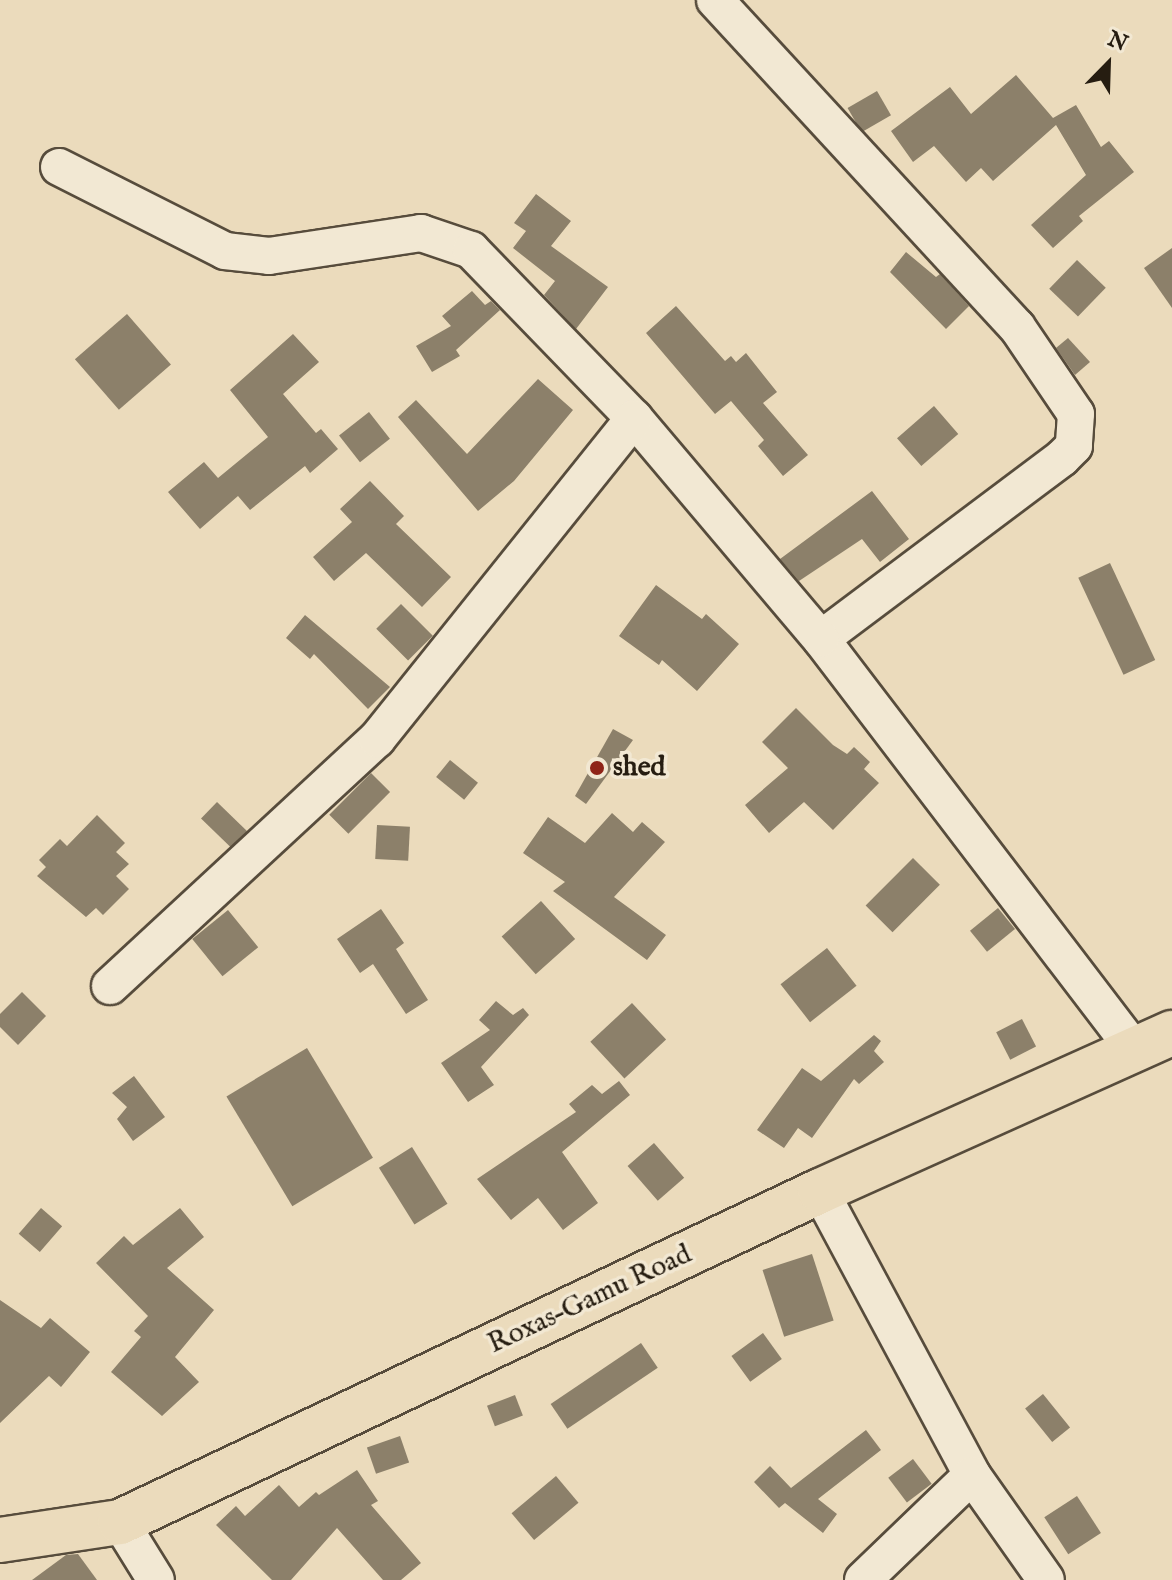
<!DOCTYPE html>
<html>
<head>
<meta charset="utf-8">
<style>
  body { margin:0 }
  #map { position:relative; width:1172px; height:1580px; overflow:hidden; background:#ebdbbc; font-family:"IM FELL English",serif }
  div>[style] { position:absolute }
  .building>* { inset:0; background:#8c806a; transform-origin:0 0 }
  .roads { filter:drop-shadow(2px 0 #574c3c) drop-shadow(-2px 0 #574c3c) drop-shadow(0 2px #574c3c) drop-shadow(0 -2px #574c3c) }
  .minor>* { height:36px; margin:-18px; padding:0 18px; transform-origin:18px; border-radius:18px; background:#f2e8d3 }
  .major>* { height:44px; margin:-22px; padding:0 22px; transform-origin:22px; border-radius:22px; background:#ebdbbc }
  .dots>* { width:22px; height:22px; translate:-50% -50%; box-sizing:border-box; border:4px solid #f2e8d3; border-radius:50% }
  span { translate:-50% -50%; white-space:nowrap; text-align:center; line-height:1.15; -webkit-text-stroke:7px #f2e8d3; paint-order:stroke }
  .poi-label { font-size:28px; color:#261d11; font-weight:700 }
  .left { translate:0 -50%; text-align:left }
  .street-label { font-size:28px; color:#261d11 }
  .north { position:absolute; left:1068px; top:24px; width:80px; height:80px; -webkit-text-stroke:6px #f2e8d3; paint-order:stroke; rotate:23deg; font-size:22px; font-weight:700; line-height:32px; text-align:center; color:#261d11 }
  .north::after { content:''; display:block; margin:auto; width:28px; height:36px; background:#261d11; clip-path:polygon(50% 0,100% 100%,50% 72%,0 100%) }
</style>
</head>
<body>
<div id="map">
  <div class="building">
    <i style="clip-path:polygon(1016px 75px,1053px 118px,1076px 105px,1101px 147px,1109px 141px,1134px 172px,1079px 216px,1083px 221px,1053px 248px,1031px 225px,1086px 175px,1056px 125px,993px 181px,981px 168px,966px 182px,934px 146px,913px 162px,891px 131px,950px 87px,971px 114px)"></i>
    <i style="left:877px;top:91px;width:28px;height:34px;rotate:60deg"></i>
    <i style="clip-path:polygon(536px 194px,571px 221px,551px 246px,608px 287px,576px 329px,544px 295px,555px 281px,513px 248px,526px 231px,514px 223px)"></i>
    <i style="clip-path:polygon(1172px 248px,1172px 308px,1144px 268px)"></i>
    <i style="clip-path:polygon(906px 252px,936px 277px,940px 274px,969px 306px,946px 329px,890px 272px)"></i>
    <i style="left:1077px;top:260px;width:40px;height:40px;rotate:44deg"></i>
    <i style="clip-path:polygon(472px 291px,485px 305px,491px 301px,500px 310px,456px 350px,460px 356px,432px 372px,416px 346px,451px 326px,442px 316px)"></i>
    <i style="clip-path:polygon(676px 306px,725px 361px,731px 356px,736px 362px,746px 353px,777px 392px,763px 403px,808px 455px,783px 476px,758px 446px,764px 440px,731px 401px,715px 414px,646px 333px)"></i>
    <i style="left:127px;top:314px;width:67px;height:69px;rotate:49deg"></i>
    <i style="clip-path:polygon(293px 334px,319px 362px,283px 394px,316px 433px,321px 429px,338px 449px,310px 473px,305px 466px,250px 510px,238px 496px,200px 529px,168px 492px,204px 462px,218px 478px,268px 437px,230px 390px)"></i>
    <i style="clip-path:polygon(1068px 338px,1090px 362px,1075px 375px,1056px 348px)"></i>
    <i style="clip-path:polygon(538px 379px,573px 410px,514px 481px,478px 511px,398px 417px,416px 400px,467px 454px)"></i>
    <i style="left:934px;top:406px;width:37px;height:49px;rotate:49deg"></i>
    <i style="left:369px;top:412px;width:34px;height:38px;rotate:52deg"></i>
    <i style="clip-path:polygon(370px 481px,404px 516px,396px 524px,451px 577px,422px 607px,366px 553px,334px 581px,313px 557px,352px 522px,340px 509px)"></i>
    <i style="clip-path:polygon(872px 491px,909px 539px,880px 562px,862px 539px,799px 581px,780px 559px)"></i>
    <i style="left:1110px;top:563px;width:107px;height:35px;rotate:65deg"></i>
    <i style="clip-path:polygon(656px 585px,702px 619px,706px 614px,739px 644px,697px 691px,662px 660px,659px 665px,619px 636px)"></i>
    <i style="left:401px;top:604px;width:45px;height:35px;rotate:45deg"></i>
    <i style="clip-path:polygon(305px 615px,390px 687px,368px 709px,314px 654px,310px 659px,286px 638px)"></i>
    <i style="clip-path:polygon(796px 708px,833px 745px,847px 754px,854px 747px,870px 762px,864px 769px,879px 783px,833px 830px,804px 802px,769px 833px,745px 805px,788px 768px,762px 742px)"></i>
    <i style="clip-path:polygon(613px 729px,633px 740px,586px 804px,575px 796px)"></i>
    <i style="left:450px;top:760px;width:36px;height:22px;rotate:39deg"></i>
    <i style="left:371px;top:773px;width:27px;height:59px;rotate:45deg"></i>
    <i style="left:217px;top:802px;width:42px;height:23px;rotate:44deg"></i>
    <i style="clip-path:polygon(612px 813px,633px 832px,642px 822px,665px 842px,614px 897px,666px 935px,647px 960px,553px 891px,565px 882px,523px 853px,548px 817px,585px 843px)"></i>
    <i style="clip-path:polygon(97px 815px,125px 843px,116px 852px,129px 864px,116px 876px,129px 889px,103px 915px,96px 908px,86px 917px,37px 876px,46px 867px,39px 860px,60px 839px,67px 846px)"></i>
    <i style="left:377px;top:825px;width:33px;height:34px;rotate:3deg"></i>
    <i style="left:913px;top:858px;width:38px;height:67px;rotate:45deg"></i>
    <i style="left:541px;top:901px;width:51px;height:53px;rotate:48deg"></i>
    <i style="left:998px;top:908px;width:27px;height:36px;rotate:51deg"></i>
    <i style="clip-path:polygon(381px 909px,404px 943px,396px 949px,428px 1000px,406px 1014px,373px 964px,360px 973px,337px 939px)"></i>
    <i style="left:228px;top:910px;width:48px;height:46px;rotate:51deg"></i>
    <i style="left:827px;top:948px;width:48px;height:59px;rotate:52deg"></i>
    <i style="clip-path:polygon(22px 992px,46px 1016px,18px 1045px,0 1027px,0 1014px)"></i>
    <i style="clip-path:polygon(496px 1001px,513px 1015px,523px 1008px,529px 1015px,481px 1067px,494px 1085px,468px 1102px,441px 1063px,490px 1030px,479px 1020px)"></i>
    <i style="left:632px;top:1003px;width:50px;height:57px;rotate:47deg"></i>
    <i style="left:1022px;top:1019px;width:31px;height:29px;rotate:63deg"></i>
    <i style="clip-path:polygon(874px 1035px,881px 1041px,874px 1051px,884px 1062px,859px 1084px,854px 1079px,812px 1138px,798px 1128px,784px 1148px,757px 1130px,802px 1068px,821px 1081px)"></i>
    <i style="left:307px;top:1048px;width:128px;height:94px;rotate:59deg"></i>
    <i style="clip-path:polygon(134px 1076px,165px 1117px,133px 1141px,117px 1119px,127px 1107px,112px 1093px)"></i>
    <i style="clip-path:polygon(619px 1081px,630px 1095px,562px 1152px,598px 1203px,563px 1230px,538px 1198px,511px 1220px,477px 1179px,576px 1112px,569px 1104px,592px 1085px,602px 1094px)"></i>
    <i style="left:654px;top:1143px;width:46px;height:35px;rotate:49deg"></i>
    <i style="left:412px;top:1147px;width:67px;height:39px;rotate:58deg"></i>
    <i style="left:41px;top:1208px;width:28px;height:34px;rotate:41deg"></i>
    <i style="clip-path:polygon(180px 1208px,204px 1237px,167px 1268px,214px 1310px,175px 1357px,199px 1382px,162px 1416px,111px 1372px,141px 1337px,134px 1331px,148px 1316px,96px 1263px,124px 1236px,133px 1245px)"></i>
    <i style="left:812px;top:1254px;width:70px;height:52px;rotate:72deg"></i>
    <i style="clip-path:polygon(0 1300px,41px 1328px,50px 1318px,90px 1352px,61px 1387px,49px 1376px,0 1423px)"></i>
    <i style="left:763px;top:1333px;width:32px;height:39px;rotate:54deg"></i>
    <i style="left:641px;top:1343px;width:30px;height:109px;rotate:56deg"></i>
    <i style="left:1043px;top:1394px;width:43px;height:23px;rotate:51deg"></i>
    <i style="left:515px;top:1395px;width:22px;height:30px;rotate:69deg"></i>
    <i style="clip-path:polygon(866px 1430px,881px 1450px,818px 1499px,837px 1514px,823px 1533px,785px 1503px,779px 1508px,754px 1482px,770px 1466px,791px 1488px)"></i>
    <i style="left:400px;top:1436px;width:28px;height:35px;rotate:71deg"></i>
    <i style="left:913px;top:1459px;width:31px;height:31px;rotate:53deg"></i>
    <i style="clip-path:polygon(357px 1470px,378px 1501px,371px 1505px,421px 1563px,401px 1580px,383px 1580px,337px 1528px,291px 1580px,272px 1580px,216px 1525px,236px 1506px,245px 1516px,279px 1485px,299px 1507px,316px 1492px,319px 1495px)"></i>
    <i style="left:556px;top:1476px;width:35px;height:58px;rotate:50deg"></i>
    <i style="left:1077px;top:1496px;width:44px;height:39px;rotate:57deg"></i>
    <i style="clip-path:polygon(78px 1554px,97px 1580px,32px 1580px,66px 1555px)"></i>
  </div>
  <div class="roads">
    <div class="minor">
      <i style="left:715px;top:0;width:445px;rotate:47.3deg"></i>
      <i style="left:1017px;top:327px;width:105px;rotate:55.9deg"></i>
      <i style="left:1076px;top:414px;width:32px;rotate:94deg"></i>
      <i style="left:1074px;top:446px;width:17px;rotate:135deg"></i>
      <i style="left:1062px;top:458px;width:301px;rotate:143.1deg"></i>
      <i style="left:821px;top:639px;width:514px;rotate:52.66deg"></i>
      <i style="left:59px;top:167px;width:186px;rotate:26.8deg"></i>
      <i style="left:225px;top:251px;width:44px;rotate:6.5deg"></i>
      <i style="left:269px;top:256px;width:154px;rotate:-8.6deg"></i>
      <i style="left:421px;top:233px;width:53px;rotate:18.8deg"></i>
      <i style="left:471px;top:250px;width:234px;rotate:45.9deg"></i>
      <i style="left:634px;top:418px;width:289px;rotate:49.8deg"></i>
      <i style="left:110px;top:986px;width:364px;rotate:-42.8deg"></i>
      <i style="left:377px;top:739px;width:411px;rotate:-51.3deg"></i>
      <i style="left:820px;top:1191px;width:322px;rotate:61.8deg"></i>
      <i style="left:972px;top:1475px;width:128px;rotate:54.8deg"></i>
      <i style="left:120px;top:1522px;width:68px;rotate:58.2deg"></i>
      <i style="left:863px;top:1580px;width:151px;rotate:-43.9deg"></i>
    </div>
    <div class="major">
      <i style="left:0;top:1540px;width:121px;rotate:-8.5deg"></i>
      <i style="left:120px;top:1522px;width:774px;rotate:-25.31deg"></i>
      <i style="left:820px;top:1191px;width:386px;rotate:-24.2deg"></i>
    </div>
  </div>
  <div class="dots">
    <i style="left:597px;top:768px;background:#8f2418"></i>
  </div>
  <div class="poi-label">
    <span class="left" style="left:613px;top:768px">shed</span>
  </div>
  <div class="street-label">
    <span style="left:590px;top:1300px;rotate:-25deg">Roxas–Gamu Road</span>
  </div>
  <div class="north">N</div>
</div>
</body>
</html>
